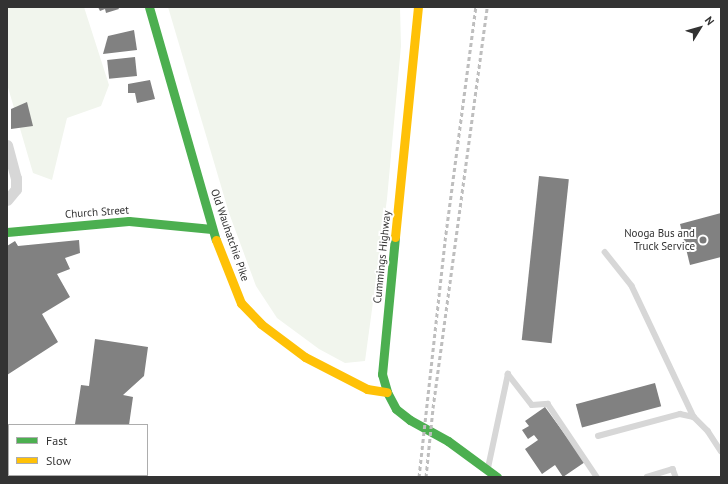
<!DOCTYPE html>
<html>
<head>
<meta charset="utf-8">
<style>
  body { margin:0 }
  #map { position:relative; width:728px; height:484px; overflow:hidden; background:#fff; font-family:"PT Sans",sans-serif }
  div>[style] { position:absolute }
  .green>* { inset:0; background:#f1f5ed }
  .building>* { inset:0; background:#818181; transform-origin:0 0 }
  .lane>* { height:5.5px; margin:-2.75px; padding:0 2.75px; transform-origin:2.75px; border-radius:2.75px; background:#d7d7d7 }
  .street>* { height:11px; margin:-5.5px; padding:0 5.5px; transform-origin:5.5px; border-radius:5.5px; background:#d7d7d7 }
  .fast>* { height:9px; margin:-4.5px; padding:0 4.5px; transform-origin:4.5px; border-radius:4.5px; background:#4caf50 }
  .slow>* { height:9px; margin:-4.5px; padding:0 4.5px; transform-origin:4.5px; border-radius:4.5px; background:#ffc107 }
  .rail>* { height:3px; margin-top:-1.5px; transform-origin:0; background:repeating-linear-gradient(90deg,#bebebe 0 4px,transparent 0 7px) }
  .dots>* { width:11px; height:11px; translate:-50% -50%; box-sizing:border-box; border:2px solid #fff; border-radius:50% }
  span { translate:-50% -50%; white-space:nowrap; text-align:center; line-height:1.15; -webkit-text-stroke:4px #fff; paint-order:stroke }
  .street-label { font-size:11px; color:#333 }
  .poi-label { font-size:11px; color:#333 }
  .right { translate:-100% -50%; text-align:right }
  .frame { position:absolute; inset:0; border:8px solid #333; pointer-events:none }
  .legend { position:absolute; left:8px; top:424px; width:140px; height:52px; box-sizing:border-box; background:#fff; border:1px solid #adadad; margin:0; padding:5px 7px; list-style:none; font-size:12px; color:#333 }
  .legend li { display:flex; align-items:center; gap:8px; height:20px }
  .legend b { width:20px; border:1px solid #adadad }
  .north { position:absolute; left:680px; top:8px; width:40px; height:40px; -webkit-text-stroke:3px #fff; paint-order:stroke; rotate:53deg; font-size:11px; font-weight:700; line-height:16px; text-align:center; color:#333 }
  .north::after { content:''; display:block; margin:auto; width:14px; height:18px; background:#333; clip-path:polygon(50% 0,100% 100%,50% 72%,0 100%) }
</style>
</head>
<body>
<div id="map">
  <div class="green">
    <i style="clip-path:polygon(7px 7px,84px 7px,109px 85px,101px 106px,67px 118px,52px 180px,33px 173px,7px 84px)"></i>
    <i style="clip-path:polygon(168px 7px,400px 7px,401px 46px,387px 199px,365px 361px,345px 363px,319px 349px,277px 318px,256px 286px,229px 213px)"></i>
  </div>
  <div class="building">
    <i style="clip-path:polygon(98px 7px,118px 7px,119px 9px,106px 13px,105px 9px,100px 11px)"></i>
    <i style="clip-path:polygon(134px 30px,137px 50px,103px 54px,108px 36px)"></i>
    <i style="left:135px;top:57px;width:19px;height:28px;rotate:84deg"></i>
    <i style="clip-path:polygon(150px 80px,155px 99px,137px 103px,135px 93px,128px 93px,128px 84px)"></i>
    <i style="clip-path:polygon(27px 102px,33px 126px,11px 129px,11px 109px)"></i>
    <i style="left:539px;top:176px;width:30px;height:165px;rotate:6deg"></i>
    <i style="clip-path:polygon(721px 213px,721px 257px,690px 265px,680px 224px)"></i>
    <i style="clip-path:polygon(79px 240px,80px 253px,65px 258px,70px 269px,57px 274px,70px 297px,42px 314px,58px 342px,7px 375px,7px 246px,15px 241px,18px 246px)"></i>
    <i style="clip-path:polygon(95px 339px,148px 347px,144px 376px,123px 395px,133px 397px,129px 425px,75px 424px,81px 385px,89px 386px)"></i>
    <i style="left:655px;top:383px;width:24px;height:82px;rotate:75deg"></i>
    <i style="clip-path:polygon(545px 407px,585px 462px,563px 477px,555px 465px,542px 474px,525px 449px,538px 440px,534px 435px,528px 439px,522px 430px,529px 426px,525px 421px)"></i>
  </div>
  <div class="lane">
    <i style="left:605px;top:252px;width:43px;rotate:51.5deg"></i>
    <i style="left:632px;top:286px;width:145px;rotate:64.7deg"></i>
    <i style="left:598px;top:436px;width:85px;rotate:-15deg"></i>
    <i style="left:680px;top:414px;width:14px;rotate:12deg"></i>
    <i style="left:694px;top:417px;width:20px;rotate:45deg"></i>
    <i style="left:708px;top:431px;width:24px;rotate:57deg"></i>
    <i style="left:488px;top:468px;width:96px;rotate:-78deg"></i>
    <i style="left:508px;top:374px;width:39px;rotate:52deg"></i>
    <i style="left:532px;top:405px;width:16px;rotate:-4deg"></i>
    <i style="left:548px;top:404px;width:88px;rotate:56.1deg"></i>
    <i style="left:647px;top:477px;width:27px;rotate:-17deg"></i>
    <i style="left:673px;top:469px;width:9px;rotate:69deg"></i>
  </div>
  <div class="street">
    <i style="left:7px;top:145px;width:34px;rotate:75deg"></i>
    <i style="left:16px;top:178px;width:11px;rotate:90deg"></i>
    <i style="left:16px;top:189px;width:14px;rotate:129deg"></i>
  </div>
  <div class="fast">
    <i style="left:149px;top:7px;width:242px;rotate:74deg"></i>
    <i style="left:7px;top:232px;width:122px;rotate:-5.2deg"></i>
    <i style="left:129px;top:221px;width:83px;rotate:5.5deg"></i>
    <i style="left:395px;top:237px;width:138px;rotate:95.4deg"></i>
    <i style="left:382px;top:374px;width:19px;rotate:74deg"></i>
    <i style="left:387px;top:392px;width:19px;rotate:62deg"></i>
    <i style="left:396px;top:409px;width:18px;rotate:38deg"></i>
    <i style="left:410px;top:420px;width:43px;rotate:28.9deg"></i>
    <i style="left:448px;top:441px;width:61px;rotate:36.3deg"></i>
  </div>
  <div class="slow">
    <i style="left:395px;top:237px;width:231px;rotate:-84.3deg"></i>
    <i style="left:216px;top:240px;width:68px;rotate:68.4deg"></i>
    <i style="left:241px;top:303px;width:29px;rotate:46deg"></i>
    <i style="left:261px;top:324px;width:55px;rotate:36.9deg"></i>
    <i style="left:305px;top:357px;width:70px;rotate:27.3deg"></i>
    <i style="left:367px;top:389px;width:20px;rotate:9deg"></i>
  </div>
  <div class="rail">
    <i style="left:419px;top:477px;width:237px;rotate:-83.7deg"></i>
    <i style="left:445px;top:241px;width:236px;rotate:-82.5deg"></i>
    <i style="left:426px;top:477px;width:69px;rotate:-84.2deg"></i>
    <i style="left:433px;top:408px;width:405px;rotate:-82.3deg"></i>
  </div>
  <div class="dots">
    <i style="left:703px;top:240px;background:#7a7a7a"></i>
  </div>
  <div class="street-label">
    <span style="left:97px;top:212px;rotate:-4deg">Church Street</span>
    <span style="left:230px;top:235px;rotate:71deg">Old Wauhatchie Pike</span>
    <span style="left:382px;top:257px;rotate:-84deg">Cummings Highway</span>
  </div>
  <div class="poi-label">
    <span class="right" style="left:695px;top:240px">Nooga Bus and<br>Truck Service</span>
  </div>
  <div class="frame"></div>
  <ul class="legend">
  <li><b style="height:5px;background:#4caf50"></b>Fast</li>
  <li><b style="height:5px;background:#ffc107"></b>Slow</li>
  </ul>
  <div class="north">N</div>
</div>
</body>
</html>
